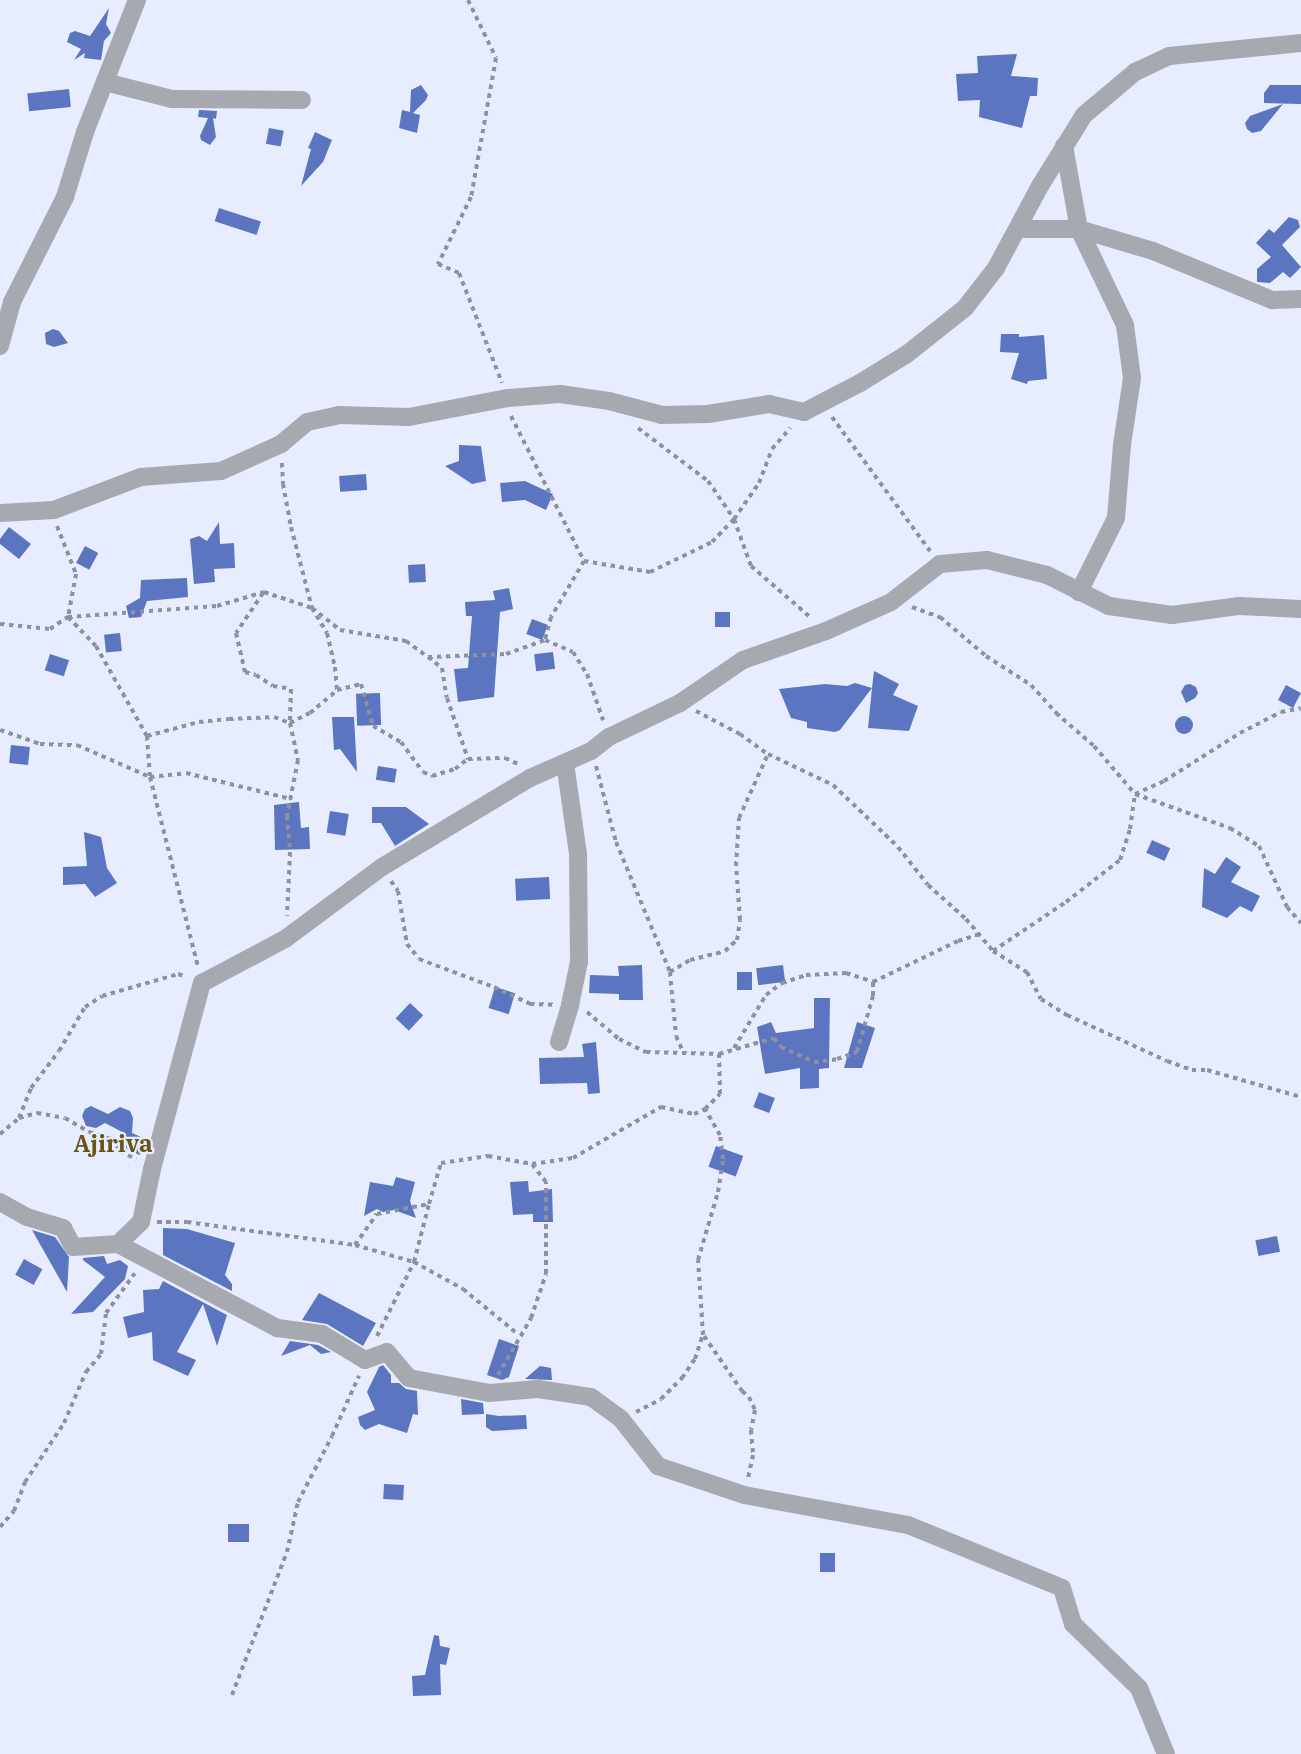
<!DOCTYPE html>
<html>
<head>
<meta charset="utf-8">
<style>
  body { margin:0 }
  #map { position:relative; width:1301px; height:1754px; overflow:hidden; background:#e7edfe; font-family:"IBM Plex Serif",serif }
  div>[style] { position:absolute }
  .building>* { inset:0; background:#5b75c1; transform-origin:0 0 }
  .round { border-radius:50% }
  .path>* { height:4px; margin-top:-2px; transform-origin:0; background:repeating-linear-gradient(90deg,#8e929e 0 4.5px,transparent 0 9px) }
  .street>* { height:18px; margin:-9px; padding:0 9px; transform-origin:9px; border-radius:9px; background:#a6a9b0 }
  span { translate:-50% -50%; white-space:nowrap; text-align:center; line-height:1.15; -webkit-text-stroke:4.5px #e7edfe; paint-order:stroke }
  .quarter-label { font-size:24px; color:#685318; font-weight:700 }
</style>
</head>
<body>
<div id="map">
  <div class="building">
    <i style="clip-path:polygon(109px 8px,106px 24px,111px 33px,104px 41px,101px 60px,84px 58px,85px 53px,74px 60px,81px 49px,67px 42px,70px 33px,75px 31px,90px 36px)"></i>
    <i style="clip-path:polygon(1017px 54px,1011px 76px,1038px 78px,1037px 96px,1030px 96px,1022px 128px,979px 117px,980px 100px,958px 101px,956px 74px,978px 73px,977px 56px)"></i>
    <i style="clip-path:polygon(421px 85px,428px 95px,426px 100px,413px 113px,420px 115px,417px 133px,399px 128px,402px 110px,410px 112px,411px 90px)"></i>
    <i style="clip-path:polygon(1270px 85px,1301px 85px,1301px 104px,1264px 103px,1264px 93px)"></i>
    <i style="left:69px;top:89px;width:18px;height:42px;rotate:84deg"></i>
    <i style="clip-path:polygon(1283px 104px,1261px 131px,1252px 133px,1247px 129px,1245px 123px,1250px 116px)"></i>
    <i style="clip-path:polygon(199px 110px,217px 111px,216px 119px,213px 118px,216px 137px,210px 145px,201px 140px,200px 136px,208px 118px,198px 117px)"></i>
    <i style="left:269px;top:128px;width:15px;height:16px;rotate:11deg"></i>
    <i style="clip-path:polygon(315px 132px,332px 140px,323px 162px,301px 186px,311px 149px,308px 148px)"></i>
    <i style="left:219px;top:208px;width:44px;height:14px;rotate:18deg"></i>
    <i style="clip-path:polygon(1289px 217px,1298px 220px,1300px 227px,1282px 245px,1301px 267px,1290px 278px,1283px 272px,1270px 283px,1257px 282px,1257px 269px,1271px 257px,1256px 243px,1269px 229px,1274px 233px)"></i>
    <i style="clip-path:polygon(53px 329px,59px 331px,68px 343px,54px 347px,46px 344px,45px 333px)"></i>
    <i style="clip-path:polygon(1001px 334px,1019px 334px,1019px 337px,1044px 335px,1047px 379px,1028px 381px,1027px 384px,1011px 379px,1019px 353px,1000px 352px)"></i>
    <i style="clip-path:polygon(459px 445px,481px 446px,486px 481px,472px 484px,445px 466px,459px 461px)"></i>
    <i style="left:366px;top:474px;width:16px;height:27px;rotate:86deg"></i>
    <i style="clip-path:polygon(525px 481px,553px 494px,546px 510px,525px 500px,502px 502px,500px 483px)"></i>
    <i style="clip-path:polygon(219px 522px,220px 544px,234px 543px,235px 568px,214px 569px,215px 582px,194px 584px,190px 539px,199px 536px,207px 541px)"></i>
    <i style="clip-path:polygon(9px 527px,31px 544px,19px 559px,0 544px,0 539px)"></i>
    <i style="left:85px;top:546px;width:15px;height:19px;rotate:28deg"></i>
    <i style="left:425px;top:564px;width:18px;height:17px;rotate:87deg"></i>
    <i style="clip-path:polygon(187px 578px,188px 597px,147px 601px,141px 617px,129px 618px,126px 606px,140px 598px,141px 580px)"></i>
    <i style="clip-path:polygon(509px 588px,513px 609px,500px 612px,494px 697px,458px 702px,454px 669px,468px 668px,472px 616px,466px 616px,465px 602px,495px 600px,493px 591px)"></i>
    <i style="left:715px;top:612px;width:15px;height:15px"></i>
    <i style="left:532px;top:619px;width:17px;height:16px;rotate:21deg"></i>
    <i style="left:120px;top:633px;width:18px;height:16px;rotate:84deg"></i>
    <i style="left:553px;top:652px;width:17px;height:19px;rotate:83deg"></i>
    <i style="left:50px;top:654px;width:20px;height:17px;rotate:18deg"></i>
    <i style="clip-path:polygon(874px 671px,899px 684px,893px 695px,918px 706px,909px 731px,868px 728px,872px 688px,840px 730px,835px 732px,807px 728px,807px 722px,791px 718px,779px 689px,825px 684px,847px 686px,855px 683px,872px 688px)"></i>
    <i style="clip-path:polygon(1190px 684px,1196px 687px,1198px 693px,1195px 698px,1186px 703px,1181px 692px,1185px 685px)"></i>
    <i style="left:1286px;top:685px;width:17px;height:17px;rotate:28deg"></i>
    <i style="left:380px;top:693px;width:32px;height:24px;rotate:88deg"></i>
    <i class="round" style="left:1175px;top:716px;width:18px;height:18px"></i>
    <i style="clip-path:polygon(332px 717px,354px 717px,357px 772px,340px 749px,334px 750px)"></i>
    <i style="left:11px;top:745px;width:19px;height:18px;rotate:6deg"></i>
    <i style="left:378px;top:766px;width:19px;height:14px;rotate:9deg"></i>
    <i style="clip-path:polygon(299px 802px,301px 828px,309px 827px,310px 849px,275px 850px,274px 805px)"></i>
    <i style="clip-path:polygon(372px 807px,406px 807px,429px 824px,395px 846px,381px 823px,372px 823px)"></i>
    <i style="left:330px;top:811px;width:19px;height:22px;rotate:9deg"></i>
    <i style="clip-path:polygon(84px 832px,101px 837px,107px 868px,117px 883px,95px 897px,85px 884px,63px 885px,63px 867px,87px 866px)"></i>
    <i style="left:1152px;top:840px;width:20px;height:14px;rotate:24deg"></i>
    <i style="clip-path:polygon(1226px 857px,1241px 867px,1231px 882px,1260px 896px,1252px 912px,1240px 906px,1227px 918px,1202px 907px,1204px 868px,1215px 874px)"></i>
    <i style="left:549px;top:877px;width:22px;height:34px;rotate:87deg"></i>
    <i style="clip-path:polygon(642px 965px,643px 1000px,619px 1000px,619px 994px,589px 993px,590px 975px,619px 976px,618px 966px)"></i>
    <i style="left:783px;top:965px;width:17px;height:27px;rotate:83deg"></i>
    <i style="left:752px;top:972px;width:18px;height:15px;rotate:90deg"></i>
    <i style="left:495px;top:987px;width:21px;height:22px;rotate:17deg"></i>
    <i style="clip-path:polygon(814px 998px,830px 998px,829px 1068px,819px 1069px,819px 1088px,800px 1089px,800px 1068px,765px 1074px,757px 1027px,771px 1022px,776px 1033px,814px 1028px)"></i>
    <i style="left:410px;top:1003px;width:18px;height:21px;rotate:43deg"></i>
    <i style="clip-path:polygon(857px 1022px,875px 1028px,862px 1068px,844px 1068px)"></i>
    <i style="clip-path:polygon(596px 1042px,600px 1093px,588px 1094px,587px 1083px,540px 1084px,539px 1058px,584px 1057px,582px 1044px)"></i>
    <i style="left:759px;top:1092px;width:17px;height:16px;rotate:21deg"></i>
    <i style="clip-path:polygon(91px 1106px,108px 1114px,120px 1107px,130px 1111px,133px 1118px,132px 1133px,146px 1139px,140px 1155px,120px 1147px,126px 1134px,105px 1123px,96px 1128px,86px 1126px,82px 1116px,85px 1109px)"></i>
    <i style="left:716px;top:1146px;width:29px;height:22px;rotate:20deg"></i>
    <i style="clip-path:polygon(396px 1177px,415px 1182px,410px 1201px,416px 1218px,394px 1210px,383px 1212px,377px 1209px,364px 1216px,370px 1182px,393px 1186px)"></i>
    <i style="clip-path:polygon(528px 1181px,529px 1192px,552px 1189px,553px 1222px,533px 1222px,533px 1214px,513px 1215px,510px 1182px)"></i>
    <i style="clip-path:polygon(163px 1228px,187px 1229px,235px 1243px,225px 1275px,232px 1284px,232px 1291px,163px 1255px)"></i>
    <i style="clip-path:polygon(32px 1230px,55px 1237px,69px 1257px,67px 1292px)"></i>
    <i style="left:1277px;top:1236px;width:16px;height:22px;rotate:79deg"></i>
    <i style="clip-path:polygon(104px 1256px,107px 1264px,120px 1260px,128px 1266px,125px 1279px,93px 1312px,71px 1314px,105px 1277px,83px 1260px,83px 1258px)"></i>
    <i style="left:24px;top:1259px;width:21px;height:18px;rotate:29deg"></i>
    <i style="clip-path:polygon(163px 1281px,227px 1315px,217px 1346px,203px 1304px,177px 1352px,196px 1360px,188px 1376px,153px 1360px,152px 1332px,128px 1338px,123px 1317px,144px 1312px,143px 1290px,159px 1289px)"></i>
    <i style="clip-path:polygon(319px 1293px,376px 1323px,363px 1346px,327px 1324px,302px 1320px)"></i>
    <i style="clip-path:polygon(499px 1339px,519px 1346px,509px 1377px,502px 1380px,487px 1375px)"></i>
    <i style="clip-path:polygon(290px 1341px,318px 1345px,331px 1352px,321px 1354px,310px 1345px,281px 1356px)"></i>
    <i style="clip-path:polygon(383px 1365px,391px 1375px,391px 1383px,399px 1383px,406px 1389px,417px 1391px,418px 1415px,413px 1414px,407px 1433px,379px 1424px,365px 1430px,360px 1425px,358px 1417px,375px 1410px,367px 1392px,379px 1367px)"></i>
    <i style="clip-path:polygon(540px 1366px,551px 1368px,552px 1380px,525px 1379px)"></i>
    <i style="clip-path:polygon(461px 1399px,483px 1403px,484px 1414px,462px 1415px)"></i>
    <i style="clip-path:polygon(486px 1414px,499px 1416px,526px 1415px,527px 1429px,492px 1431px,486px 1427px)"></i>
    <i style="left:384px;top:1484px;width:20px;height:15px;rotate:3deg"></i>
    <i style="left:228px;top:1524px;width:21px;height:18px"></i>
    <i style="left:820px;top:1553px;width:15px;height:19px"></i>
    <i style="clip-path:polygon(434px 1635px,439px 1636px,440px 1646px,450px 1648px,446px 1665px,440px 1664px,441px 1695px,413px 1696px,412px 1676px,425px 1675px)"></i>
  </div>
  <div class="path">
    <i style="left:468px;top:0;width:64px;rotate:64.2deg"></i>
    <i style="left:496px;top:58px;width:141px;rotate:100.2deg"></i>
    <i style="left:471px;top:197px;width:75px;rotate:116.2deg"></i>
    <i style="left:438px;top:264px;width:23px;rotate:23deg"></i>
    <i style="left:459px;top:273px;width:118px;rotate:68.6deg"></i>
    <i style="left:511px;top:416px;width:162px;rotate:63.3deg"></i>
    <i style="left:584px;top:561px;width:65px;rotate:120.5deg"></i>
    <i style="left:551px;top:617px;width:24px;rotate:105deg"></i>
    <i style="left:545px;top:640px;width:30px;rotate:23deg"></i>
    <i style="left:573px;top:652px;width:26px;rotate:58deg"></i>
    <i style="left:587px;top:674px;width:49px;rotate:70.8deg"></i>
    <i style="left:832px;top:417px;width:166px;rotate:53.8deg"></i>
    <i style="left:638px;top:428px;width:88px;rotate:37.1deg"></i>
    <i style="left:708px;top:481px;width:46px;rotate:55.6deg"></i>
    <i style="left:734px;top:519px;width:50px;rotate:70.1deg"></i>
    <i style="left:751px;top:566px;width:78px;rotate:40.8deg"></i>
    <i style="left:282px;top:463px;width:21px;rotate:87deg"></i>
    <i style="left:283px;top:484px;width:44px;rotate:79.5deg"></i>
    <i style="left:291px;top:527px;width:84px;rotate:75.5deg"></i>
    <i style="left:312px;top:608px;width:29px;rotate:59deg"></i>
    <i style="left:327px;top:633px;width:35px;rotate:77deg"></i>
    <i style="left:335px;top:667px;width:23px;rotate:85deg"></i>
    <i style="left:337px;top:690px;width:25px;rotate:-14deg"></i>
    <i style="left:361px;top:684px;width:44px;rotate:74.1deg"></i>
    <i style="left:373px;top:726px;width:32px;rotate:30deg"></i>
    <i style="left:401px;top:742px;width:37px;rotate:54deg"></i>
    <i style="left:423px;top:772px;width:10px;rotate:24deg"></i>
    <i style="left:432px;top:776px;width:24px;rotate:-17deg"></i>
    <i style="left:455px;top:769px;width:16px;rotate:-38deg"></i>
    <i style="left:57px;top:526px;width:52px;rotate:68.4deg"></i>
    <i style="left:76px;top:574px;width:44px;rotate:100.5deg"></i>
    <i style="left:68px;top:617px;width:149px;rotate:-4.2deg"></i>
    <i style="left:217px;top:606px;width:49px;rotate:-16.6deg"></i>
    <i style="left:264px;top:592px;width:51px;rotate:18.4deg"></i>
    <i style="left:312px;top:608px;width:36px;rotate:38deg"></i>
    <i style="left:340px;top:630px;width:67px;rotate:9.5deg"></i>
    <i style="left:406px;top:641px;width:27px;rotate:36deg"></i>
    <i style="left:428px;top:657px;width:78px;rotate:-2.2deg"></i>
    <i style="left:506px;top:654px;width:41px;rotate:-19.7deg"></i>
    <i style="left:584px;top:561px;width:67px;rotate:9.5deg"></i>
    <i style="left:650px;top:572px;width:69px;rotate:-25.8deg"></i>
    <i style="left:712px;top:542px;width:32px;rotate:-46deg"></i>
    <i style="left:734px;top:519px;width:44px;rotate:-55.2deg"></i>
    <i style="left:759px;top:483px;width:36px;rotate:-69deg"></i>
    <i style="left:772px;top:449px;width:28px;rotate:-49deg"></i>
    <i style="left:263px;top:593px;width:48px;rotate:124deg"></i>
    <i style="left:236px;top:633px;width:40px;rotate:77deg"></i>
    <i style="left:245px;top:672px;width:11px;rotate:15deg"></i>
    <i style="left:256px;top:675px;width:20px;rotate:33deg"></i>
    <i style="left:273px;top:686px;width:18px;rotate:9deg"></i>
    <i style="left:291px;top:689px;width:34px;rotate:92deg"></i>
    <i style="left:290px;top:723px;width:38px;rotate:78deg"></i>
    <i style="left:298px;top:760px;width:57px;rotate:101.1deg"></i>
    <i style="left:287px;top:816px;width:36px;rotate:85deg"></i>
    <i style="left:290px;top:852px;width:64px;rotate:92.7deg"></i>
    <i style="left:912px;top:607px;width:30px;rotate:20deg"></i>
    <i style="left:940px;top:617px;width:60px;rotate:40.3deg"></i>
    <i style="left:986px;top:656px;width:54px;rotate:32.8deg"></i>
    <i style="left:1031px;top:685px;width:38px;rotate:48deg"></i>
    <i style="left:1056px;top:713px;width:50px;rotate:41deg"></i>
    <i style="left:1094px;top:746px;width:63px;rotate:49.5deg"></i>
    <i style="left:1135px;top:794px;width:101px;rotate:19.7deg"></i>
    <i style="left:1230px;top:828px;width:34px;rotate:32deg"></i>
    <i style="left:1259px;top:846px;width:67px;rotate:65.3deg"></i>
    <i style="left:1287px;top:907px;width:21px;rotate:49deg"></i>
    <i style="left:0;top:624px;width:50px;rotate:5.7deg"></i>
    <i style="left:50px;top:629px;width:22px;rotate:-34deg"></i>
    <i style="left:68px;top:617px;width:40px;rotate:46deg"></i>
    <i style="left:96px;top:646px;width:103px;rotate:60.5deg"></i>
    <i style="left:147px;top:736px;width:41px;rotate:85.8deg"></i>
    <i style="left:150px;top:777px;width:196px;rotate:75.8deg"></i>
    <i style="left:428px;top:657px;width:18px;rotate:38deg"></i>
    <i style="left:442px;top:668px;width:30px;rotate:81deg"></i>
    <i style="left:447px;top:698px;width:65px;rotate:71deg"></i>
    <i style="left:468px;top:759px;width:37px;rotate:-2deg"></i>
    <i style="left:505px;top:758px;width:14px;rotate:25deg"></i>
    <i style="left:696px;top:711px;width:50px;rotate:27.6deg"></i>
    <i style="left:740px;top:734px;width:34px;rotate:36deg"></i>
    <i style="left:768px;top:754px;width:72px;rotate:25.5deg"></i>
    <i style="left:833px;top:785px;width:90px;rotate:43.6deg"></i>
    <i style="left:898px;top:847px;width:48px;rotate:51.7deg"></i>
    <i style="left:928px;top:885px;width:51px;rotate:41.8deg"></i>
    <i style="left:966px;top:919px;width:42px;rotate:49.8deg"></i>
    <i style="left:993px;top:951px;width:40px;rotate:32deg"></i>
    <i style="left:1027px;top:972px;width:30px;rotate:63deg"></i>
    <i style="left:1041px;top:999px;width:31px;rotate:32deg"></i>
    <i style="left:1067px;top:1015px;width:110px;rotate:24.7deg"></i>
    <i style="left:1167px;top:1061px;width:27px;rotate:20deg"></i>
    <i style="left:1192px;top:1070px;width:15px"></i>
    <i style="left:1207px;top:1070px;width:98px;rotate:16deg"></i>
    <i style="left:0;top:730px;width:42px;rotate:19.3deg"></i>
    <i style="left:40px;top:744px;width:37px;rotate:2deg"></i>
    <i style="left:77px;top:745px;width:80px;rotate:23.7deg"></i>
    <i style="left:150px;top:777px;width:36px;rotate:-6deg"></i>
    <i style="left:186px;top:773px;width:108px;rotate:13.9deg"></i>
    <i style="left:147px;top:736px;width:54px;rotate:-15.1deg"></i>
    <i style="left:199px;top:722px;width:30px;rotate:-6deg"></i>
    <i style="left:229px;top:719px;width:45px;rotate:-2.5deg"></i>
    <i style="left:274px;top:717px;width:17px;rotate:21deg"></i>
    <i style="left:290px;top:723px;width:22px;rotate:-27deg"></i>
    <i style="left:310px;top:713px;width:35px;rotate:-40deg"></i>
    <i style="left:596px;top:766px;width:79px;rotate:75.3deg"></i>
    <i style="left:616px;top:842px;width:141px;rotate:67.4deg"></i>
    <i style="left:670px;top:972px;width:64px;rotate:84.6deg"></i>
    <i style="left:676px;top:1036px;width:17px;rotate:66deg"></i>
    <i style="left:391px;top:881px;width:12px;rotate:55deg"></i>
    <i style="left:398px;top:891px;width:54px;rotate:80.4deg"></i>
    <i style="left:407px;top:944px;width:19px;rotate:51deg"></i>
    <i style="left:419px;top:959px;width:80px;rotate:20.5deg"></i>
    <i style="left:494px;top:987px;width:40px;rotate:25deg"></i>
    <i style="left:530px;top:1004px;width:24px;rotate:2deg"></i>
    <i style="left:993px;top:951px;width:88px;rotate:-33.9deg"></i>
    <i style="left:1066px;top:902px;width:68px;rotate:-37.9deg"></i>
    <i style="left:1120px;top:860px;width:33px;rotate:-72deg"></i>
    <i style="left:1130px;top:829px;width:35px;rotate:-82deg"></i>
    <i style="left:1135px;top:794px;width:32px;rotate:-24deg"></i>
    <i style="left:1164px;top:781px;width:90px;rotate:-32.3deg"></i>
    <i style="left:1240px;top:733px;width:46px;rotate:-27.1deg"></i>
    <i style="left:1281px;top:712px;width:20px;rotate:-11deg"></i>
    <i style="left:670px;top:972px;width:23px;rotate:-31deg"></i>
    <i style="left:690px;top:960px;width:36px;rotate:-14deg"></i>
    <i style="left:725px;top:951px;width:16px;rotate:-43deg"></i>
    <i style="left:737px;top:940px;width:20px;rotate:-81deg"></i>
    <i style="left:740px;top:920px;width:54px;rotate:-94.2deg"></i>
    <i style="left:736px;top:866px;width:48px;rotate:-86.4deg"></i>
    <i style="left:739px;top:818px;width:70px;rotate:-65.6deg"></i>
    <i style="left:587px;top:1012px;width:42px;rotate:40.2deg"></i>
    <i style="left:619px;top:1039px;width:30px;rotate:26deg"></i>
    <i style="left:646px;top:1052px;width:73px;rotate:1.6deg"></i>
    <i style="left:719px;top:1054px;width:57px;rotate:-16.2deg"></i>
    <i style="left:774px;top:1038px;width:11px;rotate:52deg"></i>
    <i style="left:781px;top:1047px;width:36px;rotate:24deg"></i>
    <i style="left:814px;top:1062px;width:23px;rotate:-7deg"></i>
    <i style="left:837px;top:1059px;width:21px;rotate:-19deg"></i>
    <i style="left:857px;top:1052px;width:58px;rotate:-74.1deg"></i>
    <i style="left:873px;top:996px;width:14px;rotate:-90deg"></i>
    <i style="left:734px;top:1048px;width:62px;rotate:-58.9deg"></i>
    <i style="left:766px;top:995px;width:20px;rotate:-37deg"></i>
    <i style="left:782px;top:983px;width:25px;rotate:-18deg"></i>
    <i style="left:806px;top:975px;width:40px;rotate:-2.9deg"></i>
    <i style="left:846px;top:973px;width:28px;rotate:18deg"></i>
    <i style="left:873px;top:982px;width:94px;rotate:-25.8deg"></i>
    <i style="left:958px;top:941px;width:23px;rotate:-18deg"></i>
    <i style="left:19px;top:1118px;width:32px;rotate:-68deg"></i>
    <i style="left:31px;top:1088px;width:46px;rotate:-52.9deg"></i>
    <i style="left:59px;top:1051px;width:51px;rotate:-59.4deg"></i>
    <i style="left:85px;top:1007px;width:20px;rotate:-33deg"></i>
    <i style="left:102px;top:996px;width:79px;rotate:-16.1deg"></i>
    <i style="left:178px;top:974px;width:9px;rotate:18deg"></i>
    <i style="left:0;top:1134px;width:25px;rotate:-40deg"></i>
    <i style="left:19px;top:1118px;width:19px;rotate:-16deg"></i>
    <i style="left:37px;top:1113px;width:28px;rotate:10deg"></i>
    <i style="left:65px;top:1118px;width:28px;rotate:30deg"></i>
    <i style="left:89px;top:1132px;width:23px;rotate:18deg"></i>
    <i style="left:111px;top:1139px;width:15px;rotate:53deg"></i>
    <i style="left:120px;top:1151px;width:18px;rotate:27deg"></i>
    <i style="left:157px;top:1222px;width:30px"></i>
    <i style="left:187px;top:1222px;width:170px;rotate:7.8deg"></i>
    <i style="left:355px;top:1245px;width:61px;rotate:16.1deg"></i>
    <i style="left:414px;top:1262px;width:56px;rotate:28.9deg"></i>
    <i style="left:463px;top:1289px;width:72px;rotate:39.4deg"></i>
    <i style="left:355px;top:1245px;width:38px;rotate:-55deg"></i>
    <i style="left:377px;top:1214px;width:53px;rotate:-10.9deg"></i>
    <i style="left:429px;top:1204px;width:43px;rotate:-73.7deg"></i>
    <i style="left:441px;top:1163px;width:48px;rotate:-8.5deg"></i>
    <i style="left:488px;top:1156px;width:45px;rotate:10.3deg"></i>
    <i style="left:532px;top:1164px;width:41px;rotate:-8.3deg"></i>
    <i style="left:573px;top:1158px;width:102px;rotate:-30.1deg"></i>
    <i style="left:661px;top:1107px;width:34px;rotate:12deg"></i>
    <i style="left:694px;top:1114px;width:12px;rotate:-24deg"></i>
    <i style="left:377px;top:1336px;width:83px;rotate:-63.4deg"></i>
    <i style="left:414px;top:1262px;width:60px;rotate:-75.5deg"></i>
    <i style="left:704px;top:1336px;width:67px;rotate:55.4deg"></i>
    <i style="left:742px;top:1391px;width:9px;rotate:41deg"></i>
    <i style="left:749px;top:1397px;width:14px;rotate:65deg"></i>
    <i style="left:755px;top:1410px;width:20px;rotate:101deg"></i>
    <i style="left:751px;top:1430px;width:25px;rotate:85deg"></i>
    <i style="left:753px;top:1455px;width:25px;rotate:102deg"></i>
    <i style="left:498px;top:1375px;width:66px;rotate:-59.9deg"></i>
    <i style="left:531px;top:1318px;width:46px;rotate:-71.2deg"></i>
    <i style="left:546px;top:1274px;width:92px;rotate:-90deg"></i>
    <i style="left:546px;top:1182px;width:23px;rotate:-128deg"></i>
    <i style="left:636px;top:1412px;width:28px;rotate:-27deg"></i>
    <i style="left:661px;top:1399px;width:30px;rotate:-45deg"></i>
    <i style="left:682px;top:1378px;width:23px;rotate:-56deg"></i>
    <i style="left:695px;top:1359px;width:25px;rotate:-72deg"></i>
    <i style="left:703px;top:1335px;width:75px;rotate:-93.8deg"></i>
    <i style="left:698px;top:1260px;width:71px;rotate:-73.6deg"></i>
    <i style="left:718px;top:1192px;width:33px;rotate:-81deg"></i>
    <i style="left:723px;top:1159px;width:24px;rotate:-97deg"></i>
    <i style="left:720px;top:1135px;width:30px;rotate:-120deg"></i>
    <i style="left:705px;top:1109px;width:21px;rotate:-45deg"></i>
    <i style="left:720px;top:1094px;width:40px;rotate:-91.4deg"></i>
    <i style="left:0;top:1527px;width:21px;rotate:-49deg"></i>
    <i style="left:14px;top:1511px;width:31px;rotate:-69deg"></i>
    <i style="left:25px;top:1482px;width:71px;rotate:-56.5deg"></i>
    <i style="left:64px;top:1423px;width:56px;rotate:-66.7deg"></i>
    <i style="left:86px;top:1372px;width:23px;rotate:-50deg"></i>
    <i style="left:101px;top:1354px;width:41px;rotate:-83deg"></i>
    <i style="left:106px;top:1313px;width:49px;rotate:-54.1deg"></i>
    <i style="left:232px;top:1695px;width:153px;rotate:-69deg"></i>
    <i style="left:287px;top:1552px;width:51px;rotate:-77.6deg"></i>
    <i style="left:298px;top:1502px;width:74px;rotate:-62.7deg"></i>
    <i style="left:332px;top:1436px;width:66px;rotate:-65.8deg"></i>
  </div>
  <div class="street">
    <i style="left:105px;top:82px;width:69px;rotate:14.2deg"></i>
    <i style="left:172px;top:99px;width:130px;rotate:0.4deg"></i>
    <i style="left:1064px;top:146px;width:84px;rotate:79.8deg"></i>
    <i style="left:1079px;top:229px;width:106px;rotate:64.4deg"></i>
    <i style="left:1125px;top:325px;width:53px;rotate:82.5deg"></i>
    <i style="left:1132px;top:378px;width:68px;rotate:98.5deg"></i>
    <i style="left:1122px;top:445px;width:73px;rotate:94.7deg"></i>
    <i style="left:1116px;top:518px;width:83px;rotate:116.6deg"></i>
    <i style="left:1018px;top:229px;width:61px"></i>
    <i style="left:1079px;top:229px;width:77px;rotate:16.6deg"></i>
    <i style="left:1153px;top:251px;width:129px;rotate:22.4deg"></i>
    <i style="left:1272px;top:300px;width:29px;rotate:-2deg"></i>
    <i style="left:0;top:346px;width:46px;rotate:-74.7deg"></i>
    <i style="left:12px;top:302px;width:118px;rotate:-63.2deg"></i>
    <i style="left:65px;top:197px;width:68px;rotate:-72.9deg"></i>
    <i style="left:85px;top:132px;width:142px;rotate:-68.5deg"></i>
    <i style="left:0;top:513px;width:54px;rotate:-3.2deg"></i>
    <i style="left:54px;top:510px;width:93px;rotate:-20.8deg"></i>
    <i style="left:141px;top:477px;width:80px;rotate:-4.3deg"></i>
    <i style="left:221px;top:471px;width:66px;rotate:-24.2deg"></i>
    <i style="left:281px;top:444px;width:34px;rotate:-40deg"></i>
    <i style="left:307px;top:422px;width:33px;rotate:-12deg"></i>
    <i style="left:339px;top:415px;width:70px;rotate:1.6deg"></i>
    <i style="left:409px;top:417px;width:101px;rotate:-10.9deg"></i>
    <i style="left:508px;top:398px;width:52px;rotate:-4.4deg"></i>
    <i style="left:560px;top:394px;width:49px;rotate:8.1deg"></i>
    <i style="left:609px;top:401px;width:55px;rotate:14.8deg"></i>
    <i style="left:662px;top:415px;width:46px;rotate:-1.2deg"></i>
    <i style="left:708px;top:414px;width:62px;rotate:-9.3deg"></i>
    <i style="left:769px;top:404px;width:36px;rotate:13deg"></i>
    <i style="left:804px;top:412px;width:63px;rotate:-27.4deg"></i>
    <i style="left:860px;top:383px;width:55px;rotate:-31.7deg"></i>
    <i style="left:907px;top:354px;width:74px;rotate:-38.4deg"></i>
    <i style="left:965px;top:308px;width:51px;rotate:-52.2deg"></i>
    <i style="left:996px;top:268px;width:93px;rotate:-61.8deg"></i>
    <i style="left:1040px;top:186px;width:84px;rotate:-58.2deg"></i>
    <i style="left:1084px;top:115px;width:67px;rotate:-40.1deg"></i>
    <i style="left:1135px;top:72px;width:38px;rotate:-25deg"></i>
    <i style="left:1169px;top:56px;width:133px;rotate:-5.6deg"></i>
    <i style="left:559px;top:1042px;width:39px;rotate:-73deg"></i>
    <i style="left:570px;top:1005px;width:44px;rotate:-78.2deg"></i>
    <i style="left:579px;top:962px;width:108px;rotate:-90.5deg"></i>
    <i style="left:578px;top:854px;width:92px;rotate:-98.1deg"></i>
    <i style="left:0;top:1202px;width:31px;rotate:29deg"></i>
    <i style="left:27px;top:1217px;width:38px;rotate:17deg"></i>
    <i style="left:63px;top:1228px;width:21px;rotate:62deg"></i>
    <i style="left:73px;top:1247px;width:45px;rotate:-3.8deg"></i>
    <i style="left:118px;top:1244px;width:180px;rotate:27.8deg"></i>
    <i style="left:277px;top:1328px;width:45px;rotate:7.6deg"></i>
    <i style="left:322px;top:1334px;width:50px;rotate:31.2deg"></i>
    <i style="left:365px;top:1360px;width:23px;rotate:-20deg"></i>
    <i style="left:387px;top:1352px;width:34px;rotate:50deg"></i>
    <i style="left:409px;top:1378px;width:81px;rotate:10.6deg"></i>
    <i style="left:489px;top:1393px;width:49px;rotate:-4.7deg"></i>
    <i style="left:538px;top:1389px;width:54px;rotate:8.6deg"></i>
    <i style="left:591px;top:1397px;width:37px;rotate:36deg"></i>
    <i style="left:621px;top:1419px;width:60px;rotate:51.8deg"></i>
    <i style="left:658px;top:1466px;width:91px;rotate:18.6deg"></i>
    <i style="left:744px;top:1495px;width:167px;rotate:10.4deg"></i>
    <i style="left:908px;top:1525px;width:166px;rotate:22.2deg"></i>
    <i style="left:1062px;top:1588px;width:38px;rotate:73deg"></i>
    <i style="left:1073px;top:1624px;width:92px;rotate:44.1deg"></i>
    <i style="left:1139px;top:1688px;width:71px;rotate:67.8deg"></i>
    <i style="left:118px;top:1244px;width:32px;rotate:-44deg"></i>
    <i style="left:141px;top:1222px;width:54px;rotate:-78.3deg"></i>
    <i style="left:152px;top:1169px;width:193px;rotate:-75deg"></i>
    <i style="left:202px;top:983px;width:94px;rotate:-27.9deg"></i>
    <i style="left:285px;top:939px;width:121px;rotate:-36.6deg"></i>
    <i style="left:382px;top:867px;width:173px;rotate:-31deg"></i>
    <i style="left:530px;top:778px;width:67px;rotate:-23.9deg"></i>
    <i style="left:591px;top:751px;width:23px;rotate:-38deg"></i>
    <i style="left:609px;top:737px;width:79px;rotate:-25.6deg"></i>
    <i style="left:680px;top:703px;width:76px;rotate:-34.3deg"></i>
    <i style="left:743px;top:660px;width:88px;rotate:-19.3deg"></i>
    <i style="left:826px;top:631px;width:71px;rotate:-24deg"></i>
    <i style="left:891px;top:602px;width:62px;rotate:-37.8deg"></i>
    <i style="left:940px;top:564px;width:47px;rotate:-4.9deg"></i>
    <i style="left:987px;top:560px;width:62px;rotate:14deg"></i>
    <i style="left:1047px;top:575px;width:69px;rotate:26.6deg"></i>
    <i style="left:1109px;top:606px;width:64px;rotate:8.1deg"></i>
    <i style="left:1172px;top:615px;width:68px;rotate:-7.7deg"></i>
    <i style="left:1239px;top:606px;width:62px;rotate:2.8deg"></i>
  </div>
  <div class="quarter-label">
    <span style="left:113px;top:1144px">Ajiriva</span>
  </div>
</div>
</body>
</html>
